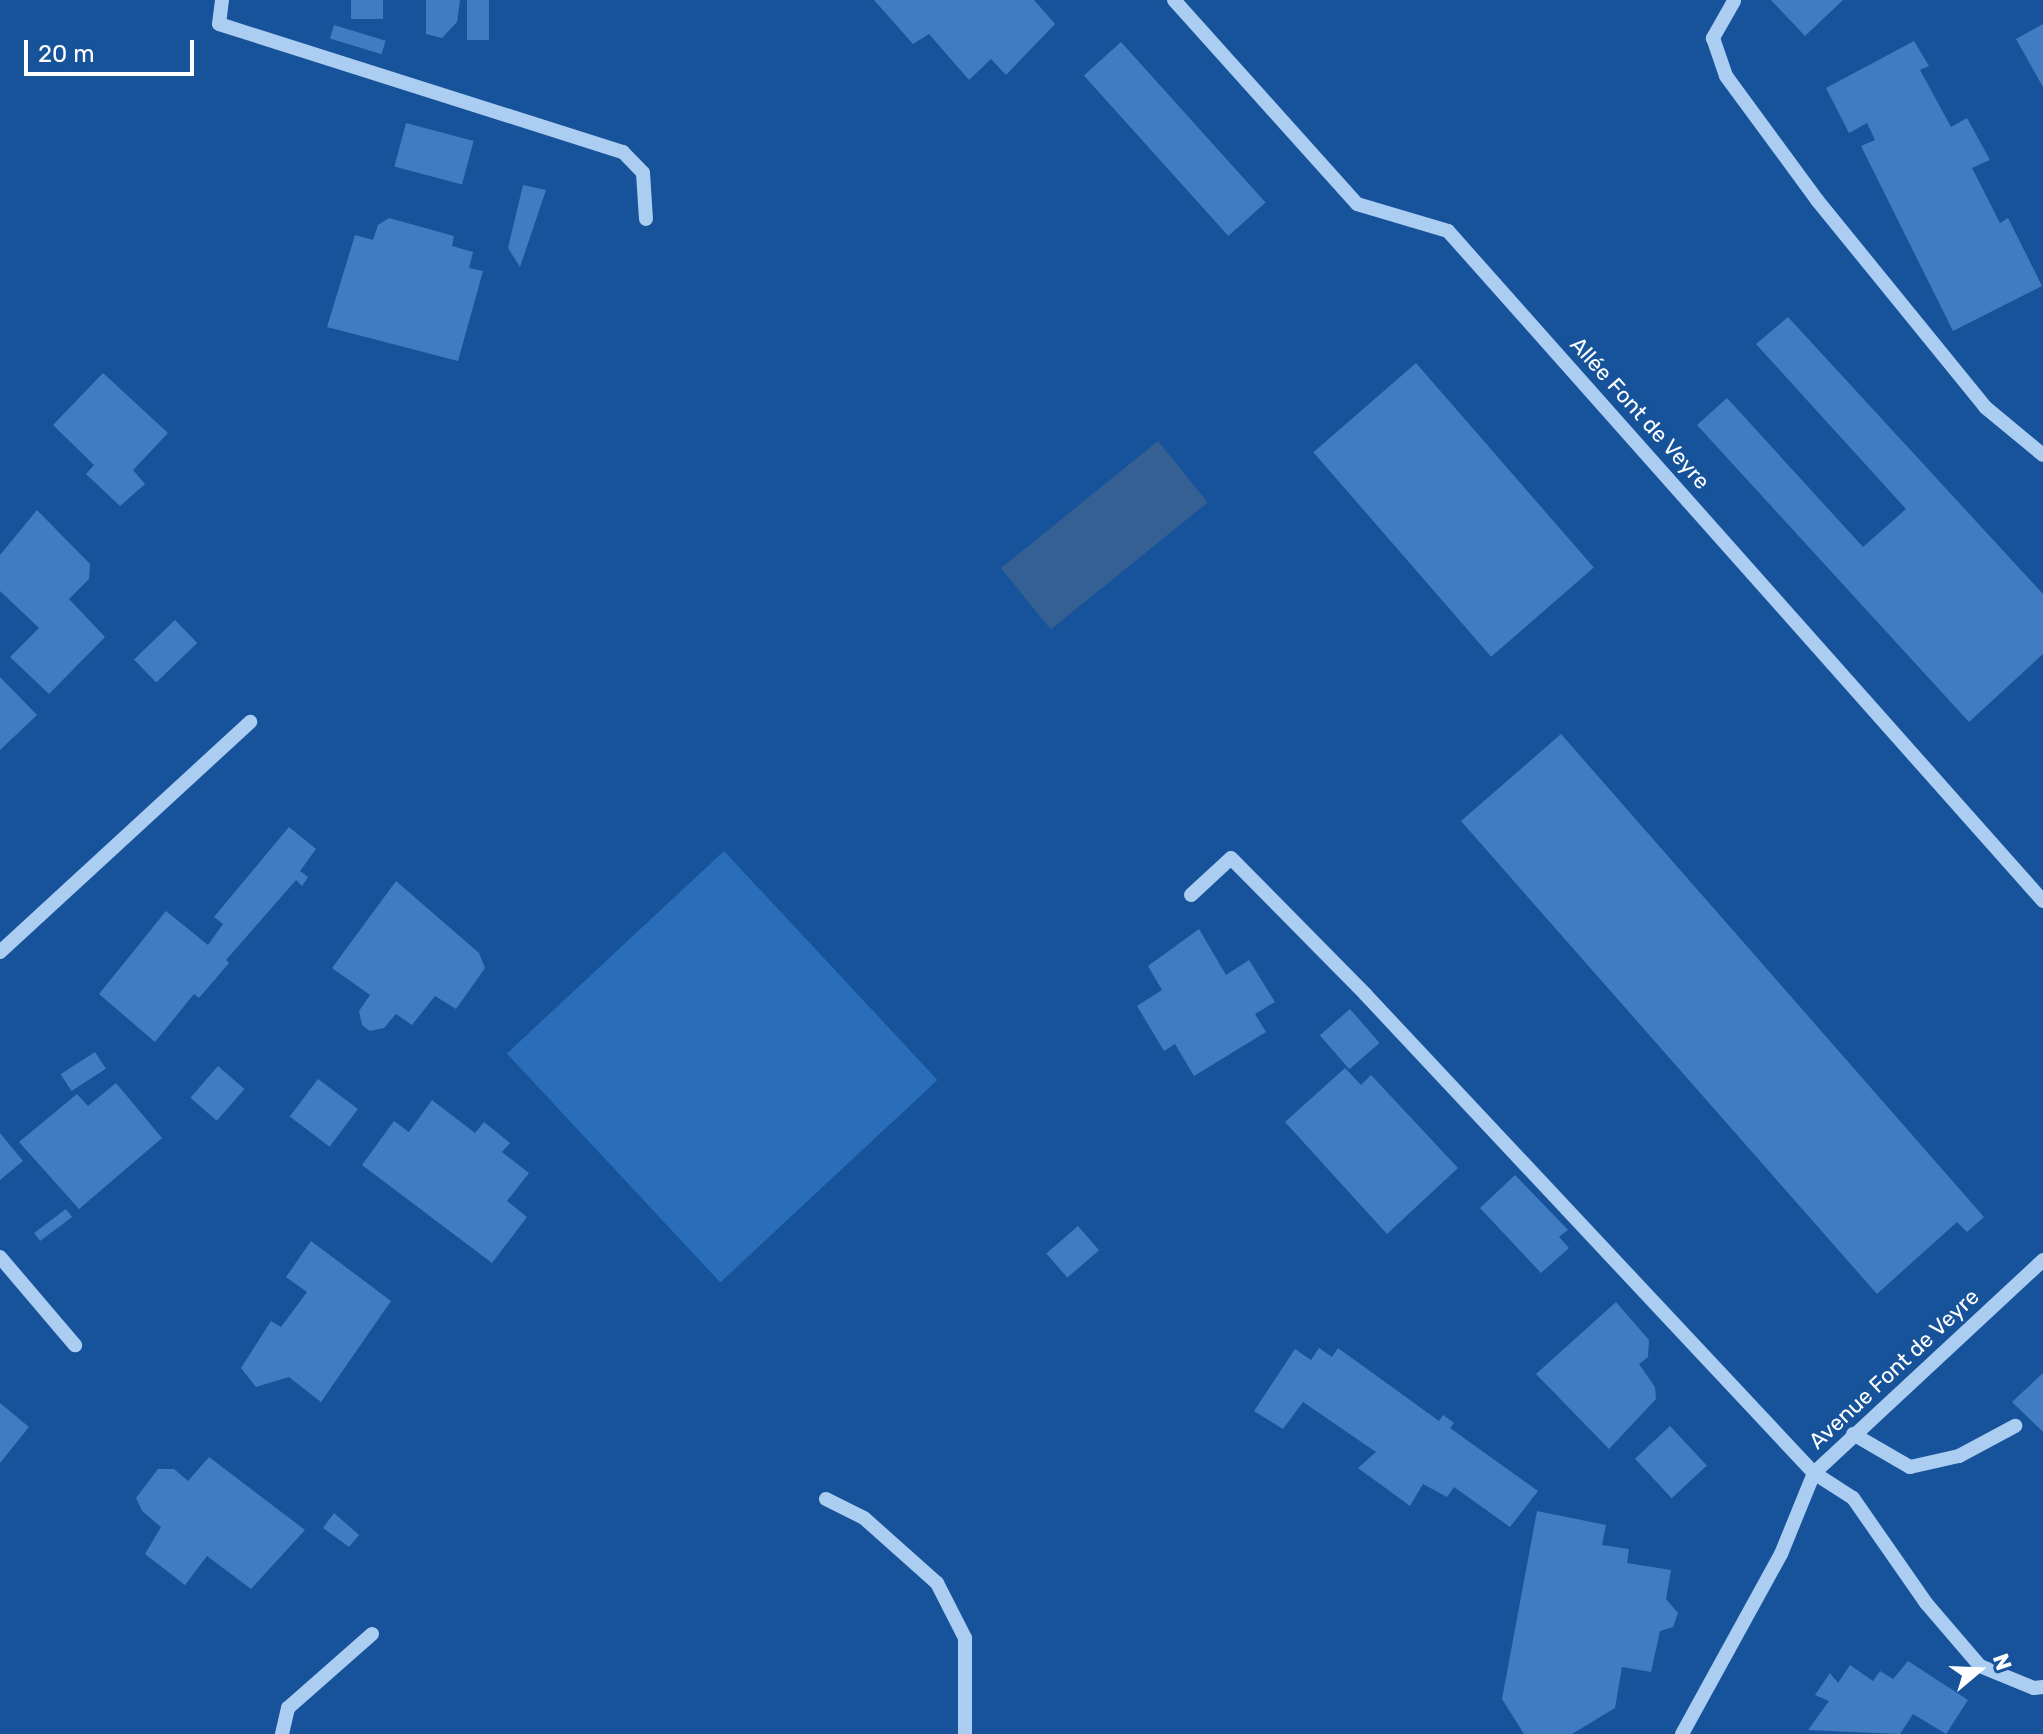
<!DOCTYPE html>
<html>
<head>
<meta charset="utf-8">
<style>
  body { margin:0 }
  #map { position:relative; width:2043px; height:1734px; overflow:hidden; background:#17539a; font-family:Rubik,sans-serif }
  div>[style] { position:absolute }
  .green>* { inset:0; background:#2a6db8; transform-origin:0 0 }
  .water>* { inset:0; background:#346093; transform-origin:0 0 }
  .building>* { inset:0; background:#407cc1; transform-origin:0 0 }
  .minor>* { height:14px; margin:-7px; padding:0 7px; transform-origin:7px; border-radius:7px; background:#accdf2 }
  span { translate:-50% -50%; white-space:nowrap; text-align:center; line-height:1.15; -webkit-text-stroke:6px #17539a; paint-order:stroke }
  .street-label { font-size:22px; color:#fff }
  .north { position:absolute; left:1939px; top:1630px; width:80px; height:80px; -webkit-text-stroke:6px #17539a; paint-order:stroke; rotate:71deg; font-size:22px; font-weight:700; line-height:32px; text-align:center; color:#fff }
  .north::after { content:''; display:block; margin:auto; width:28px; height:36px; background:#fff; clip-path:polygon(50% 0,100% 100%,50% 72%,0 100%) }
  .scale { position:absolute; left:24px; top:40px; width:170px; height:36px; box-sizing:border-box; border:4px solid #fff; border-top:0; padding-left:10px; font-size:24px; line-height:28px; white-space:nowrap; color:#fff; -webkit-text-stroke:6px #17539a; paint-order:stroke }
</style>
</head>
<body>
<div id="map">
  <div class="green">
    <i style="left:724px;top:851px;width:313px;height:297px;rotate:47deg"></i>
  </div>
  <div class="water">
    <i style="left:1158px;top:441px;width:79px;height:202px;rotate:51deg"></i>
  </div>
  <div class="building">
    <i style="left:351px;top:0;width:32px;height:19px"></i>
    <i style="clip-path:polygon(426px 0,460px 0,457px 22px,442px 38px,426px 34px)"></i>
    <i style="left:467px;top:0;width:22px;height:40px"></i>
    <i style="clip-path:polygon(874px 0,1034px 0,1055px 24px,1006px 75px,991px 59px,969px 80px,929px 34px,913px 44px)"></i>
    <i style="clip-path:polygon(1771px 0,1843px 0,1805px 36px)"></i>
    <i style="clip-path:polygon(2043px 24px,2043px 87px,2016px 39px)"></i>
    <i style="left:334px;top:25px;width:54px;height:14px;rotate:17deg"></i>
    <i style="clip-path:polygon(1914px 41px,1929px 66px,1920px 70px,1951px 127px,1967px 118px,1990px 160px,1972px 168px,2000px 223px,2008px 218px,2042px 286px,1953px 331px,1861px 146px,1875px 140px,1867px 123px,1849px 133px,1826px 88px)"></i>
    <i style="left:1121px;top:42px;width:216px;height:50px;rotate:48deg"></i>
    <i style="left:406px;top:123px;width:70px;height:45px;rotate:15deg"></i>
    <i style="clip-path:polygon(523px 185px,546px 190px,520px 267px,508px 248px)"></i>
    <i style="clip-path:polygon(389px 218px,454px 236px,452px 246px,473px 252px,469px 268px,483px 271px,458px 361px,327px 327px,355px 235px,373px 240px,378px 225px)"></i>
    <i style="clip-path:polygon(1788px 317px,2043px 594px,2043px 654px,1969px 722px,1697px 425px,1727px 398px,1863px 547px,1906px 509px,1756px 344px)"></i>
    <i style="left:1416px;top:363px;width:271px;height:136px;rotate:49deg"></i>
    <i style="clip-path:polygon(103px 373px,168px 433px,133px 470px,145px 484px,120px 506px,86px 474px,94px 465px,53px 425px)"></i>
    <i style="clip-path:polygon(37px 510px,90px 564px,89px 579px,69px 599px,105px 637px,49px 694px,10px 657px,39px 628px,0 591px,0 555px)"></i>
    <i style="left:175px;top:620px;width:32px;height:57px;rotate:46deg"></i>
    <i style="clip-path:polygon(0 677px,37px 715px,0 750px)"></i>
    <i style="clip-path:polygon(1561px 734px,1984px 1217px,1967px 1232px,1957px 1222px,1877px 1294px,1461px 821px)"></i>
    <i style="clip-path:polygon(289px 827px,316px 849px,300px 871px,308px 877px,302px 886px,296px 880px,226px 960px,229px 963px,199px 998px,194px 994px,155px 1042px,99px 994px,166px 911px,208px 945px,223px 924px,214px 917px)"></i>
    <i style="clip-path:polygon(396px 881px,479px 953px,485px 968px,456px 1009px,435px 996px,412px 1025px,396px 1014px,384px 1028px,370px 1031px,362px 1025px,359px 1011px,370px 995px,332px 968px)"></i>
    <i style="clip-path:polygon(1199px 929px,1226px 975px,1249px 960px,1275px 1002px,1255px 1014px,1266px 1032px,1194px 1076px,1175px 1044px,1164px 1051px,1137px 1006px,1162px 990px,1148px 966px)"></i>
    <i style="left:1350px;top:1009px;width:45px;height:40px;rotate:49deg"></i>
    <i style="left:95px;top:1052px;width:20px;height:41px;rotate:57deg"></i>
    <i style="left:218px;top:1066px;width:35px;height:42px;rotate:41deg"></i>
    <i style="clip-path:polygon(1345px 1068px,1361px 1085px,1371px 1075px,1458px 1168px,1387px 1234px,1285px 1122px)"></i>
    <i style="left:318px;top:1079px;width:50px;height:47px;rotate:37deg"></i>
    <i style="clip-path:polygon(116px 1083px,162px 1138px,79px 1209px,19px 1142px,77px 1094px,88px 1106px)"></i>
    <i style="clip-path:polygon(432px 1100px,475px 1133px,484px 1122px,510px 1143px,502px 1152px,529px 1173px,507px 1201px,527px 1217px,492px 1263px,362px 1165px,394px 1121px,409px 1132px)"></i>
    <i style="clip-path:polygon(0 1133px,23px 1161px,0 1180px)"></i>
    <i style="clip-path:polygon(1515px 1175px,1568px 1230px,1559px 1237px,1569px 1248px,1541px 1273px,1480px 1208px)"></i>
    <i style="left:66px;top:1209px;width:10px;height:40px;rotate:53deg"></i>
    <i style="left:1078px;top:1226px;width:32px;height:42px;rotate:49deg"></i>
    <i style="clip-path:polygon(311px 1241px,391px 1301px,321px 1402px,289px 1377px,256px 1387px,241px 1368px,271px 1321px,281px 1327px,307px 1292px,286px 1277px)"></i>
    <i style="clip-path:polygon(1616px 1302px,1649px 1340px,1648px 1357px,1639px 1364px,1655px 1387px,1656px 1399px,1609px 1449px,1536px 1374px)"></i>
    <i style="clip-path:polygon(1319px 1348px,1332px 1357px,1338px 1348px,1439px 1421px,1443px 1415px,1454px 1423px,1450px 1428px,1538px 1491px,1510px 1527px,1454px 1487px,1447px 1497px,1423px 1484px,1410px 1506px,1358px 1468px,1376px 1452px,1303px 1402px,1283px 1429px,1254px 1411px,1295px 1349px,1311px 1360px)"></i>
    <i style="clip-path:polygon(2043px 1373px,2043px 1432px,2012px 1402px)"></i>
    <i style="clip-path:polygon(0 1403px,29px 1427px,0 1463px)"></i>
    <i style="left:1670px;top:1426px;width:54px;height:48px;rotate:47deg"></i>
    <i style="clip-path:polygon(209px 1457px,305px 1530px,251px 1589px,207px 1556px,185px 1585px,145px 1554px,161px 1527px,142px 1511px,136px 1498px,158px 1469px,174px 1469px,188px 1481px)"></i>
    <i style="clip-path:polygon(1537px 1511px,1606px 1525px,1602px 1545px,1629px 1549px,1627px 1563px,1671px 1570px,1666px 1599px,1678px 1613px,1673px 1627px,1660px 1631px,1651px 1672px,1622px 1667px,1615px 1708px,1572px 1734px,1524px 1734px,1502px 1699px)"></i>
    <i style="clip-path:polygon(334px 1513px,359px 1535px,349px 1547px,323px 1528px)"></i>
    <i style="clip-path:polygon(1908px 1661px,1968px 1700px,1946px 1734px,1913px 1714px,1900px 1734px,1808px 1730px,1829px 1701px,1815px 1695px,1830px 1673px,1838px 1683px,1850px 1665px,1873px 1681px,1880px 1671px,1893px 1679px)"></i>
  </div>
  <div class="minor">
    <i style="left:222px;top:0;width:24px;rotate:97deg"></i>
    <i style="left:219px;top:24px;width:424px;rotate:17.6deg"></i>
    <i style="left:623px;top:152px;width:29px;rotate:46deg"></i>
    <i style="left:643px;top:173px;width:46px;rotate:86.3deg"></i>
    <i style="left:1174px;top:0;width:274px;rotate:48.1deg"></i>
    <i style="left:1357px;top:204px;width:95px;rotate:16.5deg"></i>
    <i style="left:1448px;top:231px;width:896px;rotate:48.39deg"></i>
    <i style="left:1734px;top:1px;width:43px;rotate:119.6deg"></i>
    <i style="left:1713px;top:38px;width:40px;rotate:71.1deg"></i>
    <i style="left:1726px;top:76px;width:154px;rotate:53.7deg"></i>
    <i style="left:1817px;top:200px;width:267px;rotate:50.9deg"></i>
    <i style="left:1985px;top:407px;width:75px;rotate:39.6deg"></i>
    <i style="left:1191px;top:895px;width:54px;rotate:-42.8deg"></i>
    <i style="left:1231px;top:858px;width:192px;rotate:45.4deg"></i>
    <i style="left:1366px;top:995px;width:655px;rotate:46.86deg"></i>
    <i style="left:1814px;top:1473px;width:46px;rotate:32.7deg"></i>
    <i style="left:1853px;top:1498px;width:128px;rotate:55.2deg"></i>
    <i style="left:1926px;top:1603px;width:83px;rotate:49.4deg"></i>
    <i style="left:1980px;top:1666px;width:58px;rotate:22.2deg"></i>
    <i style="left:2034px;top:1688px;width:9px;rotate:-6deg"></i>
    <i style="left:0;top:952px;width:340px;rotate:-42.6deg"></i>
    <i style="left:0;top:1257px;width:116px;rotate:49.6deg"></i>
    <i style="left:1853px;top:1434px;width:66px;rotate:30.1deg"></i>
    <i style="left:1910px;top:1467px;width:50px;rotate:-12.7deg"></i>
    <i style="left:1959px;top:1456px;width:64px;rotate:-28.2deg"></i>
    <i style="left:826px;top:1499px;width:42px;rotate:26.6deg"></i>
    <i style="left:864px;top:1518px;width:98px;rotate:41.7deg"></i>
    <i style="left:937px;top:1583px;width:62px;rotate:63deg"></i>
    <i style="left:965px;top:1638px;width:96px;rotate:90deg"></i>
    <i style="left:282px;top:1734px;width:27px;rotate:-77deg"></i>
    <i style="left:288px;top:1708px;width:112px;rotate:-41.4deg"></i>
    <i style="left:1682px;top:1734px;width:205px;rotate:-61.2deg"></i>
    <i style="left:1781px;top:1554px;width:87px;rotate:-67.8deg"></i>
    <i style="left:1814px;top:1473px;width:313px;rotate:-42.9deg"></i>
  </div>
  <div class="street-label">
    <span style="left:1640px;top:413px;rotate:48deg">Allée Font de Veyre</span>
    <span style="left:1894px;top:1369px;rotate:-43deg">Avenue Font de Veyre</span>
  </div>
  <div class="north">N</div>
  <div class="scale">20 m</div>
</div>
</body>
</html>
